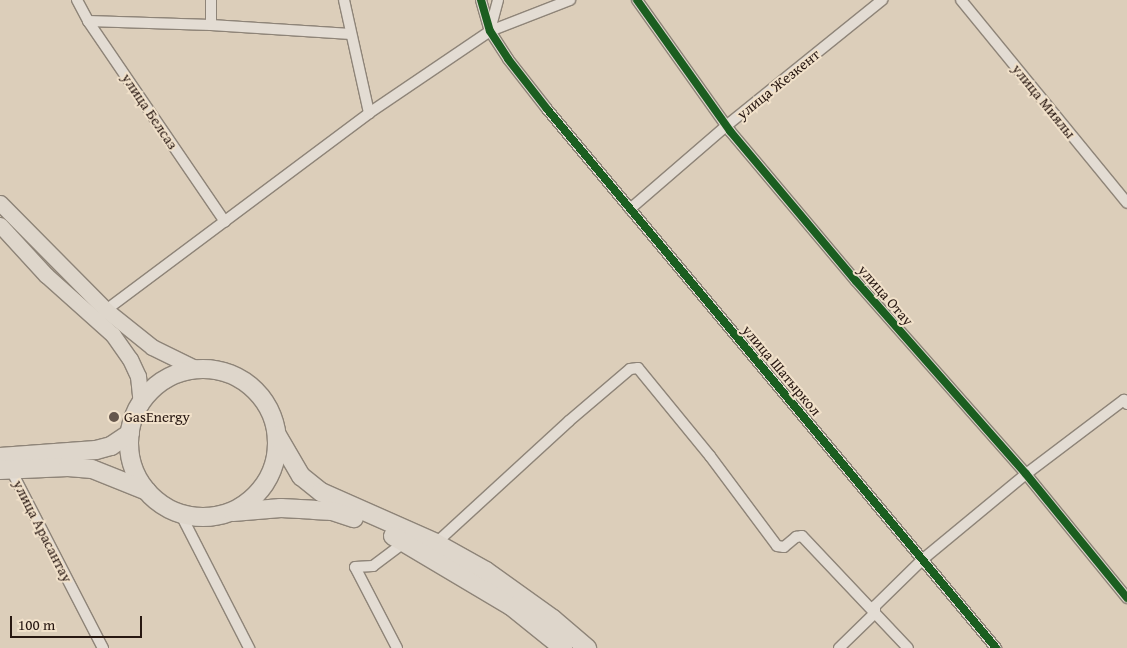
<!DOCTYPE html>
<html>
<head>
<meta charset="utf-8">
<style>
  body { margin:0 }
  #map { position:relative; width:1127px; height:648px; overflow:hidden; background:#dcceba; font-family:"Gentium Book Plus",serif }
  div>[style] { position:absolute }
  .roads { filter:drop-shadow(1px 0 #8e8478) drop-shadow(-1px 0 #8e8478) drop-shadow(0 1px #8e8478) drop-shadow(0 -1px #8e8478) }
  .street>* { height:10px; margin:-5px; padding:0 5px; transform-origin:5px; border-radius:5px; background:#e3dcd3 }
  .primary>* { height:15px; margin:-7.5px; padding:0 7.5px; transform-origin:7.5px; border-radius:7.5px; background:#ded6cb }
  .highway>* { height:18px; margin:-9px; padding:0 9px; transform-origin:9px; border-radius:9px; background:#ded6cb }
  .highway>.ring { margin:-9px; padding:0; box-sizing:content-box; background:none; border:18px solid #ded6cb; border-radius:50% }
  .cycleway>* { height:8px; margin:-4px; padding:0 4px; transform-origin:4px; border-radius:4px; background:#1b5e20 }
  .dots>* { width:14px; height:14px; translate:-50% -50%; box-sizing:border-box; border:2px solid #f1e1ca; border-radius:50% }
  span { translate:-50% -50%; white-space:nowrap; text-align:center; line-height:1.15; -webkit-text-stroke:4px #f1e1ca; paint-order:stroke }
  .street-label { font-size:15px; color:#271711 }
  .poi-label { font-size:15px; color:#271711 }
  .left { translate:0 -50%; text-align:left }
  .scale { position:absolute; left:10px; top:616px; width:132px; height:22px; box-sizing:border-box; border:2px solid #271711; border-top:0; padding-left:6px; font-size:15px; line-height:18px; white-space:nowrap; color:#271711; -webkit-text-stroke:4px #f1e1ca; paint-order:stroke }
</style>
</head>
<body>
<div id="map">
  <div class="roads">
    <div class="street">
      <i style="left:77px;top:0;width:24px;rotate:62deg"></i>
      <i style="left:88px;top:21px;width:243px;rotate:55.7deg"></i>
      <i style="left:344px;top:0;width:116px;rotate:77.5deg"></i>
      <i style="left:481px;top:0;width:32px;rotate:74deg"></i>
      <i style="left:490px;top:31px;width:33px;rotate:57deg"></i>
      <i style="left:508px;top:59px;width:63px;rotate:52deg"></i>
      <i style="left:547px;top:109px;width:702px;rotate:50.2deg"></i>
      <i style="left:637px;top:0;width:161px;rotate:54.6deg"></i>
      <i style="left:730px;top:131px;width:196px;rotate:50deg"></i>
      <i style="left:856px;top:281px;width:257px;rotate:48.6deg"></i>
      <i style="left:1026px;top:474px;width:160px;rotate:50.8deg"></i>
      <i style="left:961px;top:0;width:262px;rotate:50.7deg"></i>
      <i style="left:88px;top:21px;width:123px;rotate:1.9deg"></i>
      <i style="left:211px;top:25px;width:25px;rotate:-90deg"></i>
      <i style="left:211px;top:25px;width:140px;rotate:3.7deg"></i>
      <i style="left:490px;top:30px;width:31px;rotate:-75deg"></i>
      <i style="left:630px;top:209px;width:127px;rotate:-40.8deg"></i>
      <i style="left:726px;top:126px;width:201px;rotate:-38.9deg"></i>
      <i style="left:106px;top:310px;width:329px;rotate:-36.8deg"></i>
      <i style="left:369px;top:113px;width:146px;rotate:-34.1deg"></i>
      <i style="left:490px;top:31px;width:86px;rotate:-21.2deg"></i>
      <i style="left:10px;top:468px;width:203px;rotate:62.7deg"></i>
      <i style="left:180px;top:513px;width:152px;rotate:62.9deg"></i>
      <i style="left:436px;top:543px;width:180px;rotate:-42.5deg"></i>
      <i style="left:569px;top:421px;width:80px;rotate:-40.4deg"></i>
      <i style="left:630px;top:369px;width:8px;rotate:-7deg"></i>
      <i style="left:638px;top:368px;width:114px;rotate:50.7deg"></i>
      <i style="left:710px;top:456px;width:112px;rotate:53.3deg"></i>
      <i style="left:777px;top:546px;width:7px;rotate:8deg"></i>
      <i style="left:784px;top:547px;width:16px;rotate:-40deg"></i>
      <i style="left:796px;top:537px;width:6px;rotate:-9deg"></i>
      <i style="left:802px;top:536px;width:154px;rotate:46.6deg"></i>
      <i style="left:397px;top:648px;width:91px;rotate:-117.4deg"></i>
      <i style="left:355px;top:567px;width:18px;rotate:-3deg"></i>
      <i style="left:373px;top:566px;width:40px;rotate:-37deg"></i>
      <i style="left:839px;top:648px;width:50px;rotate:-44.2deg"></i>
      <i style="left:875px;top:613px;width:7px;rotate:-90deg"></i>
      <i style="left:875px;top:606px;width:66px;rotate:-44.4deg"></i>
      <i style="left:922px;top:560px;width:135px;rotate:-39.6deg"></i>
      <i style="left:1026px;top:474px;width:123px;rotate:-37.1deg"></i>
      <i style="left:1124px;top:400px;width:5px;rotate:53deg"></i>
    </div>
    <div class="primary">
      <i style="left:0;top:203px;width:151px;rotate:45.3deg"></i>
      <i style="left:106px;top:310px;width:59px;rotate:38.8deg"></i>
      <i style="left:152px;top:347px;width:50px;rotate:26.1deg"></i>
      <i style="left:0;top:225px;width:68px;rotate:47.4deg"></i>
      <i style="left:46px;top:275px;width:90px;rotate:41.8deg"></i>
      <i style="left:113px;top:335px;width:29px;rotate:55deg"></i>
      <i style="left:130px;top:359px;width:19px;rotate:65deg"></i>
      <i style="left:138px;top:376px;width:28px;rotate:84deg"></i>
    </div>
    <div class="highway">
      <i class="ring" style="left:129px;top:369px;width:130px;height:130px"></i>
      <i style="left:277px;top:435px;width:48px;rotate:59.7deg"></i>
      <i style="left:301px;top:476px;width:26px;rotate:39deg"></i>
      <i style="left:321px;top:492px;width:126px;rotate:23.9deg"></i>
      <i style="left:436px;top:543px;width:57px;rotate:29.2deg"></i>
      <i style="left:486px;top:571px;width:82px;rotate:35.6deg"></i>
      <i style="left:553px;top:619px;width:45px;rotate:40.5deg"></i>
      <i style="left:0;top:457px;width:96px;rotate:-4.2deg"></i>
      <i style="left:96px;top:450px;width:16px;rotate:-15deg"></i>
      <i style="left:111px;top:446px;width:23px;rotate:-34deg"></i>
      <i style="left:0;top:470px;width:68px;rotate:-2.5deg"></i>
      <i style="left:68px;top:467px;width:24px;rotate:5deg"></i>
      <i style="left:92px;top:469px;width:59px;rotate:21.8deg"></i>
      <i style="left:233px;top:512px;width:48px;rotate:-4.8deg"></i>
      <i style="left:281px;top:508px;width:33px;rotate:3deg"></i>
      <i style="left:314px;top:510px;width:18px;rotate:3deg"></i>
      <i style="left:332px;top:511px;width:23px;rotate:18deg"></i>
      <i style="left:393px;top:536px;width:137px;rotate:30.7deg"></i>
      <i style="left:511px;top:606px;width:67px;rotate:38.9deg"></i>
    </div>
  </div>
  <div class="cycleway">
    <i style="left:481px;top:0;width:32px;rotate:74deg"></i>
    <i style="left:490px;top:31px;width:33px;rotate:57deg"></i>
    <i style="left:508px;top:59px;width:63px;rotate:52deg"></i>
    <i style="left:547px;top:109px;width:702px;rotate:50.2deg"></i>
    <i style="left:637px;top:0;width:161px;rotate:54.6deg"></i>
    <i style="left:730px;top:131px;width:196px;rotate:50deg"></i>
    <i style="left:856px;top:281px;width:257px;rotate:48.6deg"></i>
    <i style="left:1026px;top:474px;width:160px;rotate:50.8deg"></i>
  </div>
  <div class="dots">
    <i style="left:114px;top:417px;background:#66574c"></i>
  </div>
  <div class="street-label">
    <span style="left:778px;top:84px;rotate:-39deg">улица Жезкент</span>
    <span style="left:1044px;top:101px;rotate:51deg">улица Миялы</span>
    <span style="left:150px;top:111px;rotate:56deg">улица Белсаз</span>
    <span style="left:886px;top:295px;rotate:49deg">улица Отау</span>
    <span style="left:782px;top:370px;rotate:50deg">улица Шатыркол</span>
    <span style="left:43px;top:531px;rotate:63deg">улица Арасантау</span>
  </div>
  <div class="poi-label">
    <span class="left" style="left:124px;top:417px">GasEnergy</span>
  </div>
  <div class="scale">100 m</div>
</div>
</body>
</html>
